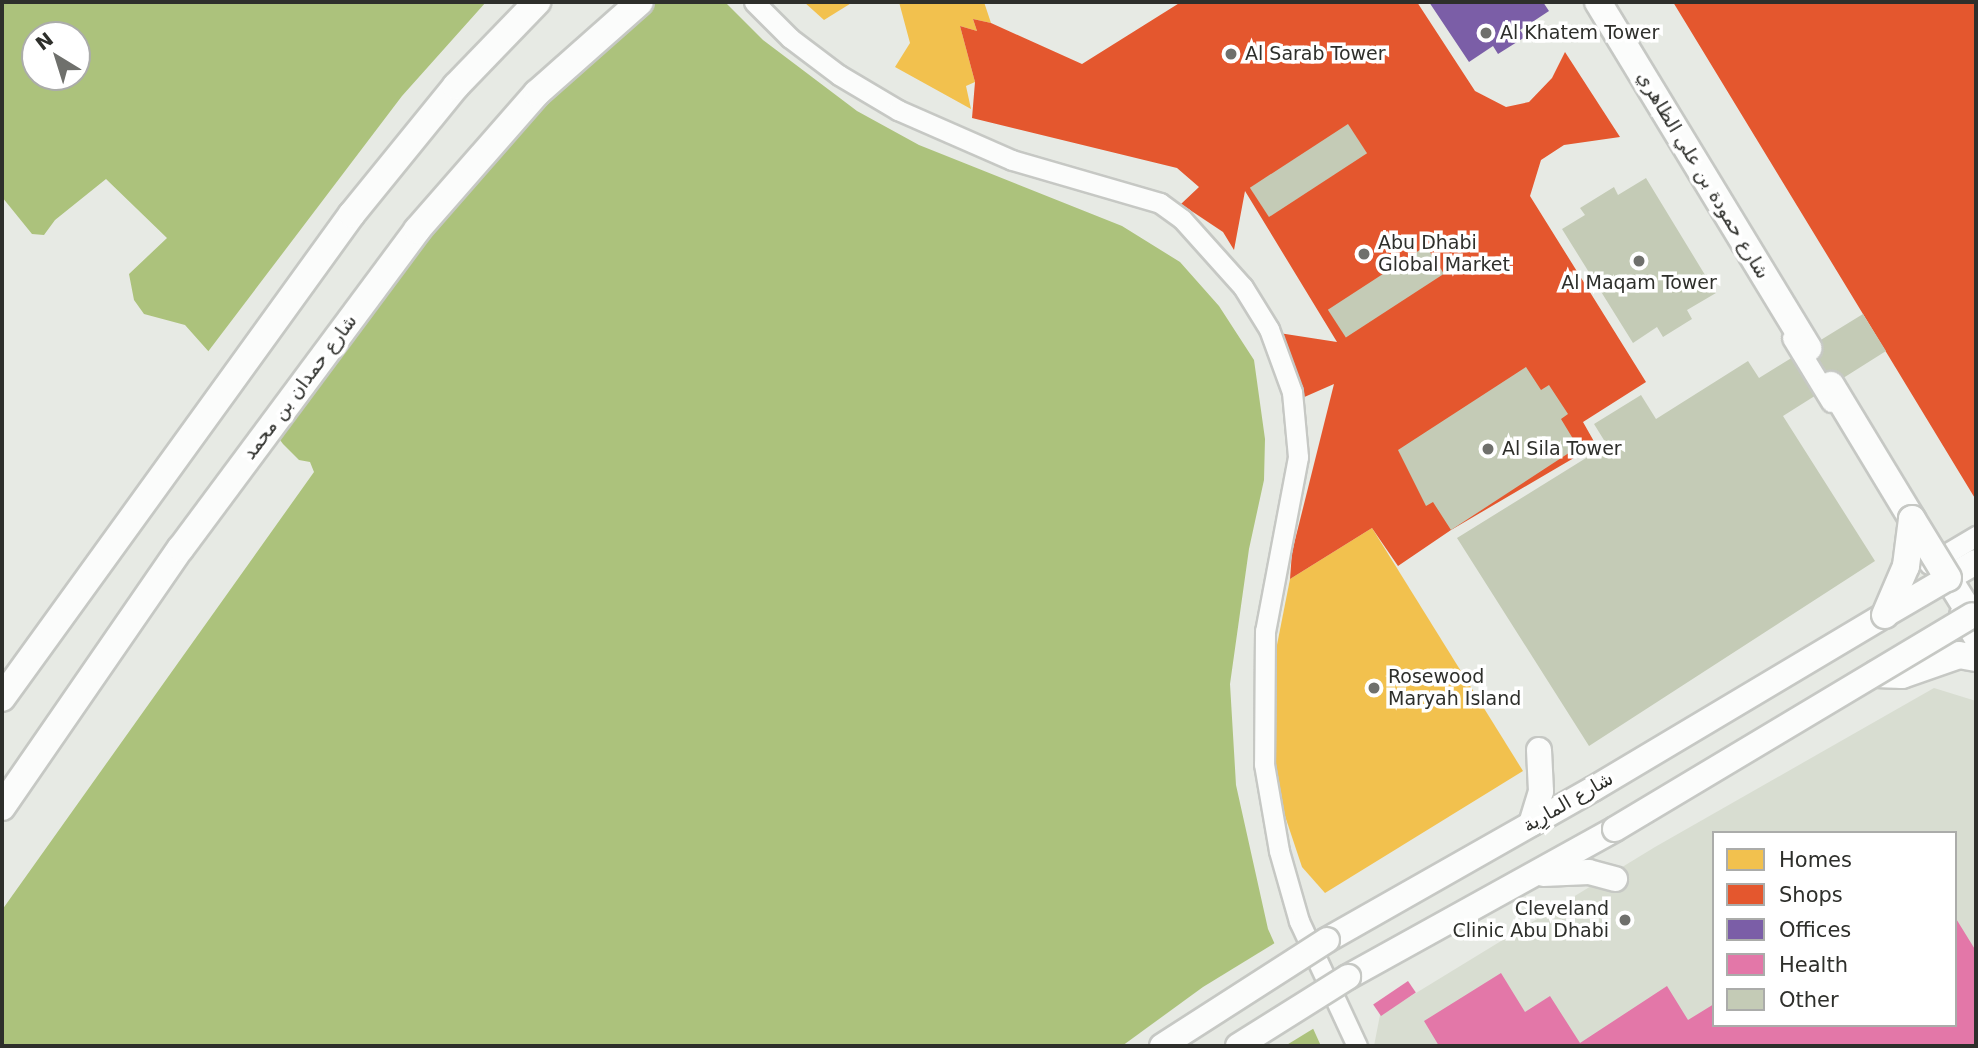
<!DOCTYPE html>
<html>
<head>
<meta charset="utf-8">
<style>
  body { margin:0 }
  #map { position:relative; width:1978px; height:1048px; overflow:hidden; background:#e7eae4; font-family:"DejaVu Sans","Noto Sans Arabic",sans-serif }
  div>[style] { position:absolute }
  .built>* { inset:0; background:#d8ddd1 }
  .water>* { inset:0; background:#acc27c }
  .pier>* { inset:0; background:#e7eae4 }
  .homes>* { inset:0; background:#f2c14e }
  .shops>* { inset:0; background:#e4572e }
  .offices>* { inset:0; background:#7b5ea7 }
  .health>* { inset:0; background:#e377a8; transform-origin:0 0 }
  .building>* { inset:0; background:#c4cbb6; transform-origin:0 0 }
  .roads { filter:drop-shadow(2px 0 #c6c8c4) drop-shadow(-2px 0 #c6c8c4) drop-shadow(0 2px #c6c8c4) drop-shadow(0 -2px #c6c8c4) }
  .minor>* { height:19px; margin:-9.5px; padding:0 9.5px; transform-origin:9.5px; border-radius:9.5px; background:#fbfcfb }
  .tertiary>* { height:24px; margin:-12px; padding:0 12px; transform-origin:12px; border-radius:12px; background:#fbfcfb }
  .secondary>* { height:26px; margin:-13px; padding:0 13px; transform-origin:13px; border-radius:13px; background:#fbfcfb }
  .bridges { filter:drop-shadow(2px 0 #c6c8c4) drop-shadow(-2px 0 #c6c8c4) drop-shadow(0 2px #c6c8c4) drop-shadow(0 -2px #c6c8c4) }
  .tertiary-bridge>* { height:24px; margin:-12px; padding:0 12px; transform-origin:12px; border-radius:12px; background:#fbfcfb }
  .secondary-bridge>* { height:26px; margin:-13px; padding:0 13px; transform-origin:13px; border-radius:13px; background:#fbfcfb }
  .dots>* { width:19px; height:19px; translate:-50% -50%; box-sizing:border-box; border:4px solid #fff; border-radius:50% }
  span { translate:-50% -50%; white-space:nowrap; text-align:center; line-height:1.15; -webkit-text-stroke:7px #fff; paint-order:stroke }
  .poi-label { font-size:19px; color:#2e2f2b }
  .left { translate:0 -50%; text-align:left }
  .right { translate:-100% -50%; text-align:right }
  .street-label { font-size:19px; color:#2e2f2b }
  .frame { position:absolute; inset:0; border:4px solid #2e2f2b; pointer-events:none }
  .legend { position:absolute; left:1712px; top:831px; width:245px; height:196px; box-sizing:border-box; background:#fff; border:2px solid #abacaa; margin:0; padding:9px 12px; list-style:none; font-size:21px; color:#2e2f2b }
  .legend li { display:flex; align-items:center; gap:14px; height:35px }
  .legend b { width:35px; border:2px solid #abacaa }
  .north { position:absolute; left:21px; top:21px; width:70px; height:70px; box-sizing:border-box; background:#fff; border:2px solid #abacaa; border-radius:50%; rotate:322deg; font-size:19px; font-weight:700; line-height:28px; text-align:center; color:#2e2f2b }
  .north::after { content:''; display:block; margin:auto; width:24px; height:32px; background:#6f706c; clip-path:polygon(50% 0,100% 100%,50% 72%,0 100%) }
</style>
</head>
<body>
<div id="map">
  <div class="built">
    <i style="clip-path:polygon(evenodd,1934px 688px,1976px 701px,1976px 1046px,1374px 1046px,1380px 1015px,1655px 847px,1934px 688px,1714px 833px,1955px 833px,1955px 1025px,1714px 1025px,1714px 833px)"></i>
  </div>
  <div class="water">
    <i style="clip-path:polygon(evenodd,2px 2px,725px 2px,763px 40px,857px 111px,919px 145px,1122px 226px,1180px 262px,1219px 306px,1254px 360px,1265px 439px,1264px 480px,1249px 549px,1230px 684px,1236px 785px,1268px 929px,1321px 1046px,2px 1046px,2px 910px,314px 472px,310px 462px,299px 460px,283px 444px,242px 389px,185px 325px,144px 314px,134px 300px,129px 274px,167px 238px,106px 179px,55px 220px,44px 235px,32px 234px,2px 197px,2px 2px,35px 35px,77px 35px,77px 77px,35px 77px,35px 35px)"></i>
  </div>
  <div class="pier">
    <i style="clip-path:polygon(486px 2px,654px 2px,608px 40px,526px 120px,381px 296px,276px 441px,207px 353px,402px 96px)"></i>
    <i style="clip-path:polygon(1278px 941px,1316px 1027px,1285px 1046px,1122px 1046px,1203px 987px)"></i>
  </div>
  <div class="homes">
    <i style="clip-path:polygon(804px 2px,853px 2px,824px 20px)"></i>
    <i style="clip-path:polygon(899px 2px,984px 2px,991px 23px,973px 19px,977px 31px,960px 26px,975px 82px,966px 86px,971px 109px,895px 67px,910px 43px)"></i>
    <i style="clip-path:polygon(1372px 528px,1523px 771px,1325px 893px,1302px 867px,1277px 792px,1273px 761px,1276px 650px,1290px 579px)"></i>
  </div>
  <div class="shops">
    <i style="clip-path:polygon(1181px 2px,1417px 2px,1475px 91px,1506px 107px,1529px 102px,1552px 78px,1565px 52px,1620px 137px,1564px 145px,1541px 160px,1530px 196px,1646px 382px,1583px 422px,1596px 445px,1451px 530px,1398px 566px,1372px 528px,1290px 579px,1292px 552px,1334px 384px,1293px 402px,1279px 333px,1337px 342px,1245px 191px,1234px 250px,1223px 232px,1181px 204px,1199px 187px,1177px 168px,972px 118px,975px 82px,960px 26px,977px 31px,973px 19px,991px 23px,1082px 64px)"></i>
    <i style="clip-path:polygon(1673px 2px,1976px 2px,1976px 500px,1863px 314px)"></i>
  </div>
  <div class="offices">
    <i style="clip-path:polygon(1429px 2px,1543px 2px,1549px 11px,1520px 30px,1525px 37px,1498px 54px,1493px 46px,1469px 62px)"></i>
  </div>
  <div class="health">
    <i style="clip-path:polygon(1955px 917px,1976px 951px,1976px 1046px,1439px 1046px,1424px 1021px,1501px 973px,1525px 1012px,1550px 996px,1580px 1043px,1667px 986px,1688px 1020px,1714px 1004px,1714px 1025px,1955px 1025px)"></i>
    <i style="left:1408px;top:981px;width:14px;height:42px;rotate:56deg"></i>
  </div>
  <div class="building">
    <i style="left:1348px;top:124px;width:35px;height:117px;rotate:57deg"></i>
    <i style="clip-path:polygon(1646px 178px,1716px 293px,1687px 310px,1692px 319px,1663px 337px,1657px 327px,1633px 343px,1562px 229px,1585px 215px,1580px 208px,1614px 187px,1618px 195px)"></i>
    <i style="left:1426px;top:246px;width:33px;height:117px;rotate:57deg"></i>
    <i style="clip-path:polygon(1863px 314px,1886px 351px,1783px 416px,1875px 561px,1589px 746px,1457px 538px,1607px 445px,1594px 424px,1641px 395px,1656px 419px,1748px 361px,1759px 378px)"></i>
    <i style="clip-path:polygon(1526px 367px,1541px 390px,1549px 385px,1568px 414px,1561px 419px,1578px 447px,1451px 530px,1433px 502px,1426px 506px,1398px 450px)"></i>
  </div>
  <div class="roads">
    <div class="minor">
      <i style="left:754px;top:2px;width:51px;rotate:45deg"></i>
      <i style="left:790px;top:38px;width:61px;rotate:37.1deg"></i>
      <i style="left:839px;top:75px;width:69px;rotate:30.7deg"></i>
      <i style="left:898px;top:110px;width:124px;rotate:23.7deg"></i>
      <i style="left:1012px;top:160px;width:154px;rotate:16.2deg"></i>
      <i style="left:1160px;top:203px;width:27px;rotate:36deg"></i>
      <i style="left:1182px;top:219px;width:91px;rotate:48.1deg"></i>
      <i style="left:1243px;top:287px;width:49px;rotate:58.2deg"></i>
      <i style="left:1269px;top:329px;width:67px;rotate:69.9deg"></i>
      <i style="left:1292px;top:392px;width:65px;rotate:84.7deg"></i>
      <i style="left:1298px;top:457px;width:177px;rotate:100.7deg"></i>
      <i style="left:1265px;top:631px;width:133px;rotate:90.4deg"></i>
      <i style="left:1264px;top:764px;width:88px;rotate:80.2deg"></i>
      <i style="left:1279px;top:851px;width:73px;rotate:74.1deg"></i>
      <i style="left:1299px;top:921px;width:138px;rotate:65.1deg"></i>
      <i style="left:1792px;top:338px;width:75px;rotate:58.6deg"></i>
      <i style="left:1929px;top:564px;width:55px;rotate:-30.8deg"></i>
      <i style="left:1959px;top:614px;width:33px;rotate:59deg"></i>
    </div>
    <div class="tertiary">
      <i style="left:1948px;top:578px;width:32px;rotate:-30deg"></i>
      <i style="left:1531px;top:824px;width:34px;rotate:-73deg"></i>
      <i style="left:1541px;top:791px;width:41px;rotate:-92.8deg"></i>
      <i style="left:1543px;top:874px;width:46px;rotate:-2.5deg"></i>
      <i style="left:1589px;top:872px;width:27px;rotate:15deg"></i>
      <i style="left:1327px;top:940px;width:306px;rotate:-29.6deg"></i>
      <i style="left:1593px;top:789px;width:340px;rotate:-30.8deg"></i>
      <i style="left:1348px;top:977px;width:305px;rotate:-29deg"></i>
    </div>
    <div class="secondary">
      <i style="left:1598px;top:2px;width:405px;rotate:58.7deg"></i>
      <i style="left:1831px;top:385px;width:157px;rotate:58.8deg"></i>
      <i style="left:1948px;top:578px;width:53px;rotate:58.1deg"></i>
      <i style="left:1876px;top:674px;width:26px;rotate:2deg"></i>
      <i style="left:1902px;top:675px;width:60px;rotate:-19.3deg"></i>
      <i style="left:1959px;top:655px;width:17px;rotate:10deg"></i>
      <i style="left:2px;top:698px;width:597px;rotate:-54.13deg"></i>
      <i style="left:352px;top:214px;width:165px;rotate:-50.9deg"></i>
      <i style="left:456px;top:86px;width:117px;rotate:-46deg"></i>
      <i style="left:2px;top:807px;width:315px;rotate:-55.4deg"></i>
      <i style="left:181px;top:548px;width:396px;rotate:-53.4deg"></i>
      <i style="left:417px;top:230px;width:182px;rotate:-48.8deg"></i>
      <i style="left:537px;top:93px;width:137px;rotate:-41.5deg"></i>
    </div>
  </div>
  <div class="bridges">
    <div class="tertiary-bridge">
      <i style="left:1885px;top:615px;width:73px;rotate:-30.4deg"></i>
      <i style="left:1615px;top:829px;width:416px;rotate:-30.9deg"></i>
      <i style="left:1162px;top:1046px;width:196px;rotate:-32.7deg"></i>
      <i style="left:1238px;top:1046px;width:130px;rotate:-32.1deg"></i>
    </div>
    <div class="secondary-bridge">
      <i style="left:1912px;top:519px;width:69px;rotate:58.6deg"></i>
      <i style="left:1885px;top:615px;width:53px;rotate:-66.8deg"></i>
      <i style="left:1906px;top:566px;width:47px;rotate:-82.7deg"></i>
    </div>
  </div>
  <div class="dots">
    <i style="left:1486px;top:33px;background:#6f706c"></i>
    <i style="left:1231px;top:54px;background:#6f706c"></i>
    <i style="left:1364px;top:254px;background:#6f706c"></i>
    <i style="left:1639px;top:261px;background:#6f706c"></i>
    <i style="left:1488px;top:449px;background:#6f706c"></i>
    <i style="left:1374px;top:688px;background:#6f706c"></i>
    <i style="left:1625px;top:920px;background:#6f706c"></i>
  </div>
  <div class="poi-label">
    <span class="left" style="left:1500px;top:33px">Al Khatem Tower</span>
    <span class="left" style="left:1245px;top:54px">Al Sarab Tower</span>
    <span class="left" style="left:1378px;top:254px">Abu Dhabi<br>Global Market</span>
    <span style="left:1639px;top:283px">Al Maqam Tower</span>
    <span class="left" style="left:1502px;top:449px">Al Sila Tower</span>
    <span class="left" style="left:1388px;top:688px">Rosewood<br>Maryah Island</span>
    <span class="right" style="left:1609px;top:920px">Cleveland<br>Clinic Abu Dhabi</span>
  </div>
  <div class="street-label">
    <span style="left:1703px;top:175px;rotate:59deg">شارع حمودة بن علي الظاهري</span>
    <span style="left:300px;top:387px;rotate:-53deg">شارع حمدان بن محمد</span>
    <span style="left:1568px;top:802px;rotate:-30deg">شارع المارِية</span>
  </div>
  <div class="frame"></div>
  <ul class="legend">
  <li><b style="height:19px;background:#f2c14e"></b>Homes</li>
  <li><b style="height:19px;background:#e4572e"></b>Shops</li>
  <li><b style="height:19px;background:#7b5ea7"></b>Offices</li>
  <li><b style="height:19px;background:#e377a8"></b>Health</li>
  <li><b style="height:19px;background:#c4cbb6"></b>Other</li>
  </ul>
  <div class="north">N</div>
</div>
</body>
</html>
